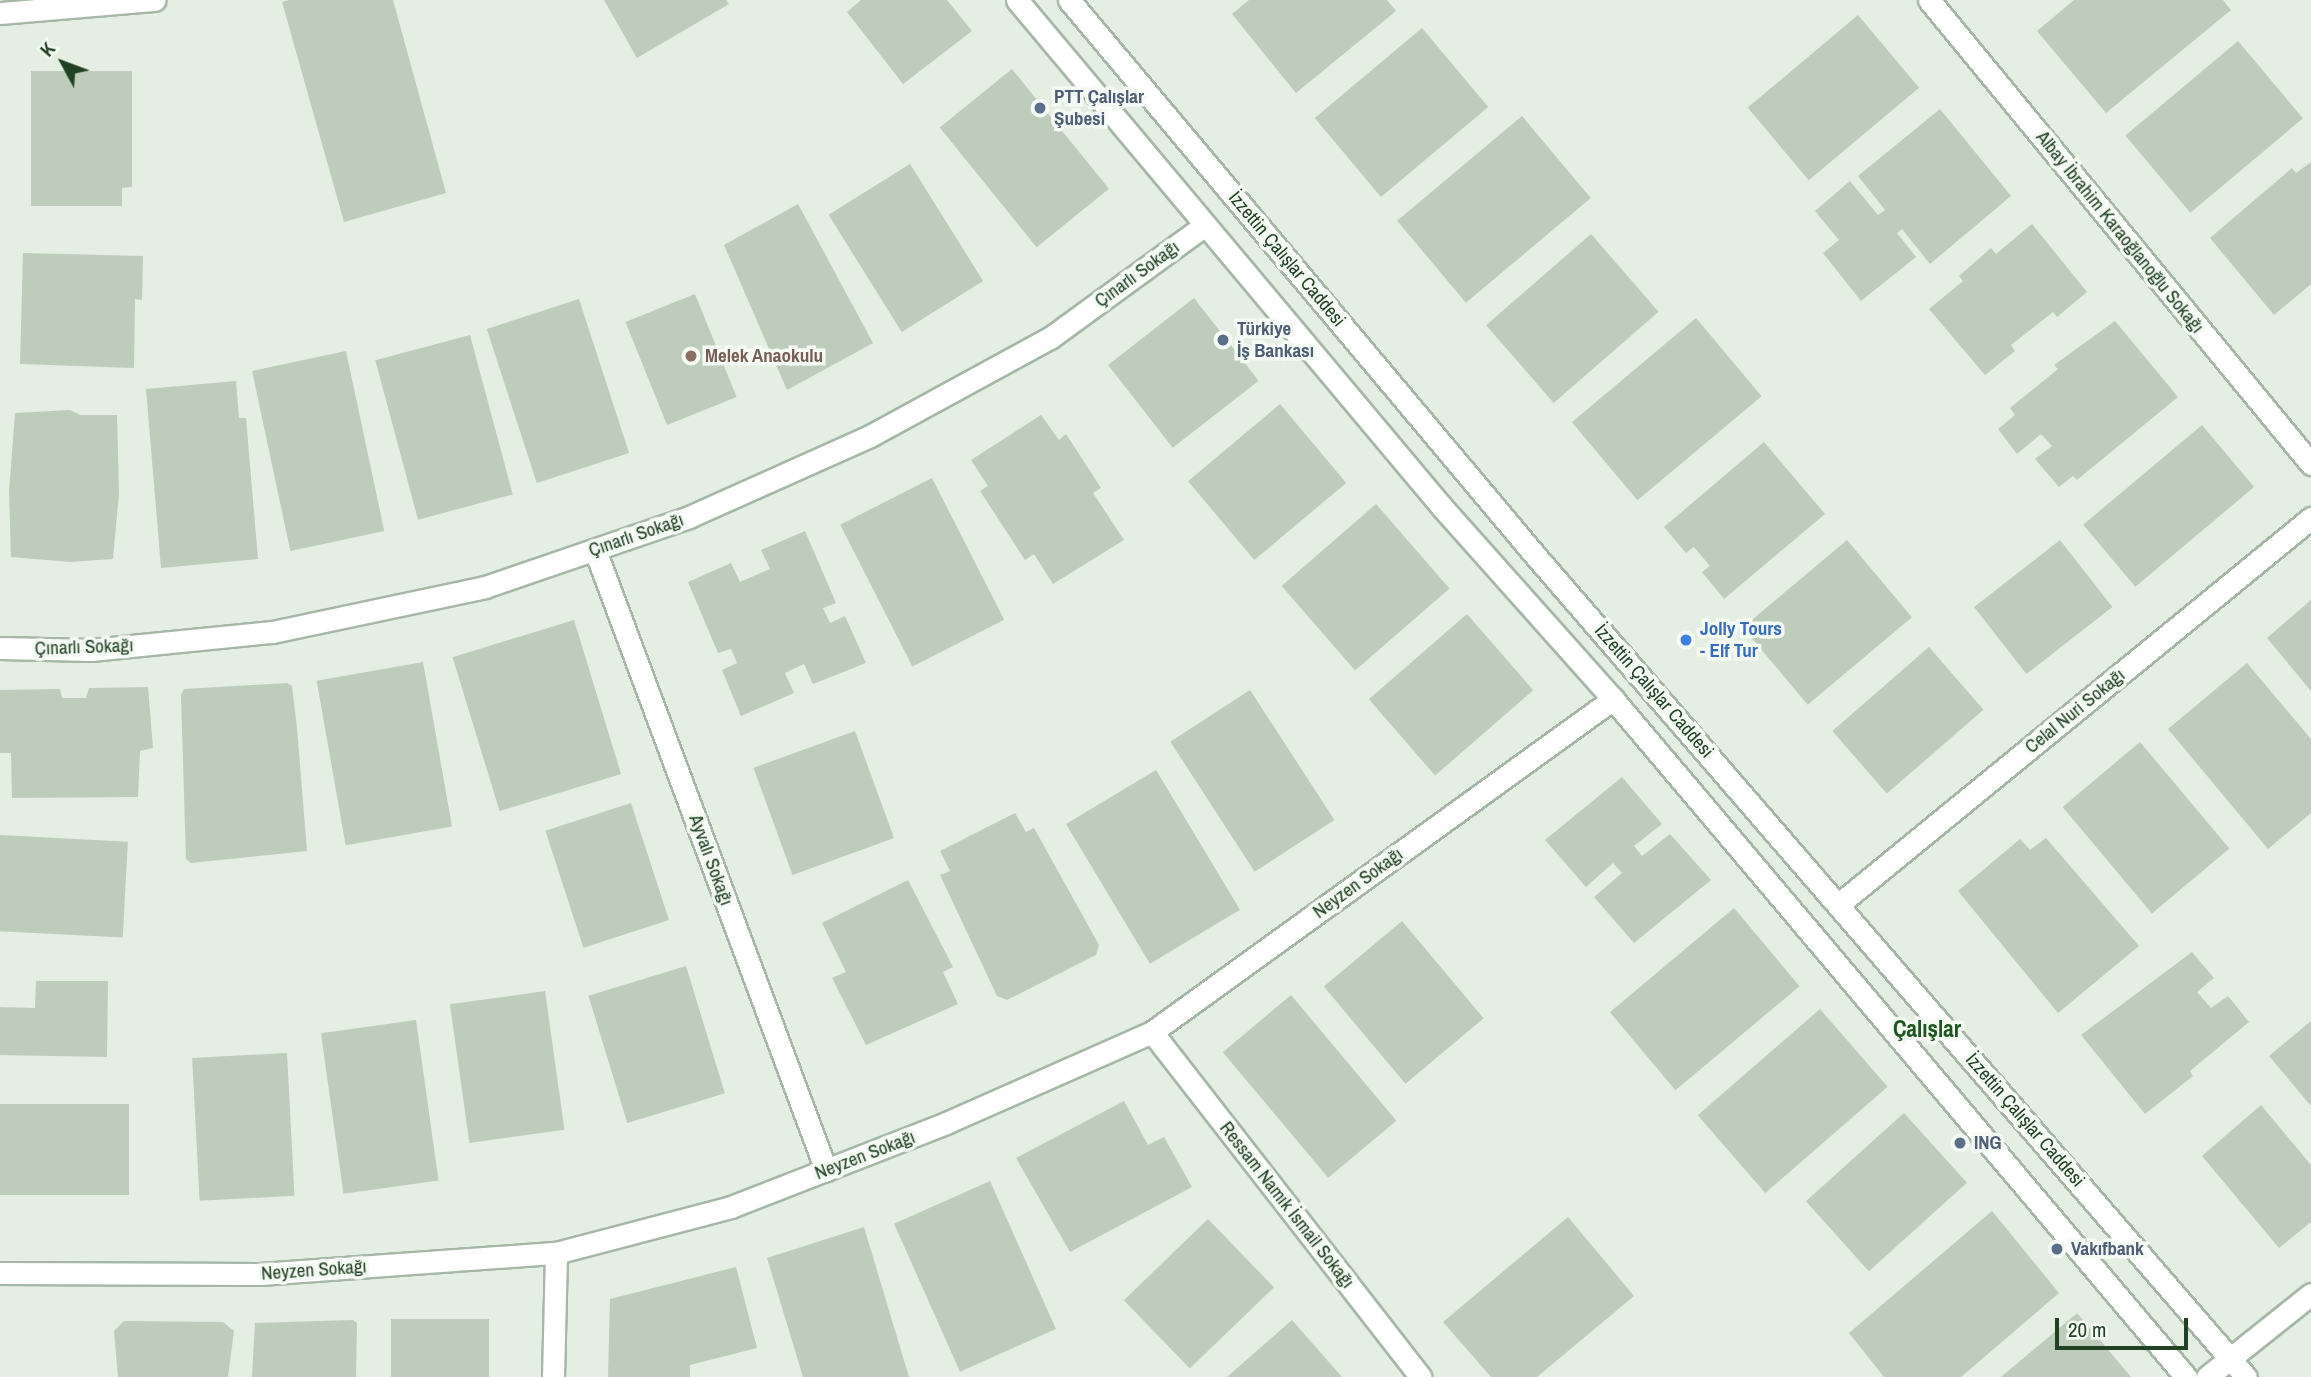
<!DOCTYPE html>
<html>
<head>
<meta charset="utf-8">
<style>
  body { margin:0 }
  #map { position:relative; width:2311px; height:1377px; overflow:hidden; background:#e4eee3; font-family:"Archivo Narrow",sans-serif }
  div>[style] { position:absolute }
  .building>* { inset:0; background:#bdccbb; transform-origin:0 0 }
  .roads { filter:drop-shadow(2px 0 #a6b7a6) drop-shadow(-2px 0 #a6b7a6) drop-shadow(0 2px #a6b7a6) drop-shadow(0 -2px #a6b7a6) }
  .minor>* { height:21px; margin:-10.5px; padding:0 10.5px; transform-origin:10.5px; border-radius:10.5px; background:#fff }
  .secondary>* { height:21px; margin:-10.5px; padding:0 10.5px; transform-origin:10.5px; border-radius:10.5px; background:#fff }
  .dots>* { width:19px; height:19px; translate:-50% -50%; box-sizing:border-box; border:4px solid #f5faf4; border-radius:50% }
  span { translate:-50% -50%; white-space:nowrap; text-align:center; line-height:1.15; -webkit-text-stroke:7px #f5faf4; paint-order:stroke }
  .service-label { font-size:19px; color:#4e5e75; font-weight:700 }
  .left { translate:0 -50%; text-align:left }
  .street-label { font-size:19px; color:#214123 }
  .education-label { font-size:19px; color:#785e54; font-weight:700 }
  .shop-label { font-size:19px; color:#366cbe; font-weight:700 }
  .quarter-label { font-size:23px; color:#1b5520; font-weight:700 }
  .north { position:absolute; left:28px; top:28px; width:70px; height:70px; -webkit-text-stroke:5px #f5faf4; paint-order:stroke; rotate:311deg; font-size:19px; font-weight:700; line-height:28px; text-align:center; color:#214123 }
  .north::after { content:''; display:block; margin:auto; width:24px; height:32px; background:#214123; clip-path:polygon(50% 0,100% 100%,50% 72%,0 100%) }
  .scale { position:absolute; left:2055px; top:1318px; width:133px; height:32px; box-sizing:border-box; border:4px solid #214123; border-top:0; padding-left:9px; font-size:21px; line-height:24px; white-space:nowrap; color:#214123; -webkit-text-stroke:5px #f5faf4; paint-order:stroke }
</style>
</head>
<body>
<div id="map">
  <div class="building">
    <i style="clip-path:polygon(289px 0,393px 0,446px 193px,344px 222px,282px 2px)"></i>
    <i style="clip-path:polygon(604px 0,726px 0,729px 4px,637px 58px)"></i>
    <i style="clip-path:polygon(861px 0,947px 0,972px 31px,903px 84px,847px 12px)"></i>
    <i style="clip-path:polygon(1249px 0,1387px 0,1396px 11px,1296px 93px,1232px 14px)"></i>
    <i style="clip-path:polygon(2074px 0,2223px 0,2231px 10px,2106px 113px,2037px 31px)"></i>
    <i style="left:1858px;top:15px;width:95px;height:144px;rotate:50deg"></i>
    <i style="left:1422px;top:28px;width:103px;height:140px;rotate:50deg"></i>
    <i style="left:2238px;top:41px;width:101px;height:147px;rotate:50deg"></i>
    <i style="left:1012px;top:69px;width:154px;height:93px;rotate:51deg"></i>
    <i style="clip-path:polygon(31px 71px,132px 71px,132px 187px,122px 188px,122px 206px,31px 206px)"></i>
    <i style="clip-path:polygon(1940px 109px,2011px 196px,1930px 264px,1902px 229px,1897px 233px,1916px 257px,1861px 301px,1823px 253px,1839px 240px,1815px 211px,1850px 181px,1878px 215px,1885px 210px,1858px 176px)"></i>
    <i style="left:1522px;top:116px;width:107px;height:163px;rotate:50deg"></i>
    <i style="clip-path:polygon(2311px 162px,2311px 284px,2274px 315px,2210px 238px,2292px 168px,2296px 173px)"></i>
    <i style="left:910px;top:164px;width:138px;height:96px;rotate:58deg"></i>
    <i style="clip-path:polygon(798px 204px,873px 343px,787px 390px,724px 245px)"></i>
    <i style="clip-path:polygon(2032px 224px,2087px 292px,2057px 317px,2053px 312px,2011px 345px,2015px 351px,1985px 375px,1929px 309px,1963px 281px,1959px 276px,1991px 248px,1996px 254px)"></i>
    <i style="left:1591px;top:234px;width:103px;height:139px;rotate:49deg"></i>
    <i style="clip-path:polygon(23px 253px,143px 256px,142px 300px,135px 299px,134px 368px,20px 364px)"></i>
    <i style="left:695px;top:294px;width:111px;height:75px;rotate:68deg"></i>
    <i style="left:1194px;top:298px;width:105px;height:109px;rotate:52deg"></i>
    <i style="left:579px;top:299px;width:162px;height:97px;rotate:72deg"></i>
    <i style="left:1696px;top:318px;width:102px;height:162px;rotate:50deg"></i>
    <i style="clip-path:polygon(2115px 321px,2178px 397px,2077px 480px,2073px 476px,2059px 487px,2035px 459px,2052px 446px,2041px 434px,2017px 454px,1998px 429px,2015px 415px,2010px 408px,2058px 369px,2054px 365px)"></i>
    <i style="left:470px;top:335px;width:165px;height:98px;rotate:75deg"></i>
    <i style="left:346px;top:351px;width:184px;height:96px;rotate:78deg"></i>
    <i style="clip-path:polygon(236px 381px,239px 418px,246px 418px,258px 559px,161px 568px,146px 389px)"></i>
    <i style="left:1280px;top:404px;width:103px;height:120px;rotate:50deg"></i>
    <i style="clip-path:polygon(70px 410px,80px 415px,117px 415px,119px 493px,113px 559px,70px 562px,11px 557px,9px 492px,15px 413px)"></i>
    <i style="clip-path:polygon(1041px 415px,1059px 440px,1066px 434px,1101px 488px,1093px 493px,1124px 540px,1053px 584px,1034px 554px,1025px 560px,980px 491px,988px 486px,971px 460px)"></i>
    <i style="left:2202px;top:425px;width:81px;height:155px;rotate:50deg"></i>
    <i style="clip-path:polygon(1764px 442px,1825px 514px,1724px 599px,1702px 572px,1710px 566px,1694px 547px,1686px 553px,1664px 527px)"></i>
    <i style="left:932px;top:478px;width:159px;height:103px;rotate:63deg"></i>
    <i style="left:1376px;top:504px;width:112px;height:125px;rotate:49deg"></i>
    <i style="clip-path:polygon(805px 531px,836px 603px,823px 608px,830px 623px,845px 616px,866px 663px,813px 684px,804px 664px,785px 673px,794px 693px,741px 716px,722px 670px,737px 663px,731px 649px,718px 653px,688px 582px,731px 563px,740px 582px,770px 569px,761px 550px)"></i>
    <i style="left:1847px;top:540px;width:101px;height:136px;rotate:50deg"></i>
    <i style="left:2060px;top:540px;width:85px;height:109px;rotate:52deg"></i>
    <i style="clip-path:polygon(2311px 600px,2311px 691px,2267px 638px)"></i>
    <i style="left:1467px;top:614px;width:101px;height:130px;rotate:49deg"></i>
    <i style="left:574px;top:620px;width:161px;height:127px;rotate:73deg"></i>
    <i style="left:1929px;top:647px;width:83px;height:128px;rotate:49deg"></i>
    <i style="left:423px;top:662px;width:167px;height:108px;rotate:80deg"></i>
    <i style="clip-path:polygon(2247px 663px,2311px 739px,2311px 813px,2268px 849px,2168px 729px)"></i>
    <i style="clip-path:polygon(287px 683px,292px 686px,297px 728px,307px 851px,191px 863px,186px 859px,181px 695px,184px 689px)"></i>
    <i style="clip-path:polygon(148px 687px,153px 748px,140px 751px,138px 797px,12px 798px,11px 753px,0 753px,0 690px,60px 689px,62px 698px,86px 698px,89px 688px)"></i>
    <i style="left:1250px;top:690px;width:155px;height:95px;rotate:57deg"></i>
    <i style="left:855px;top:731px;width:114px;height:108px;rotate:70deg"></i>
    <i style="left:2140px;top:742px;width:139px;height:101px;rotate:50deg"></i>
    <i style="left:1156px;top:770px;width:163px;height:105px;rotate:59deg"></i>
    <i style="clip-path:polygon(1622px 777px,1662px 824px,1634px 846px,1642px 856px,1670px 834px,1711px 880px,1634px 943px,1594px 897px,1622px 873px,1613px 863px,1586px 887px,1545px 840px)"></i>
    <i style="left:631px;top:803px;width:123px;height:90px;rotate:72deg"></i>
    <i style="clip-path:polygon(1015px 813px,1026px 832px,1034px 828px,1099px 945px,1096px 955px,1007px 1000px,997px 996px,940px 875px,950px 871px,940px 851px)"></i>
    <i style="left:0;top:835px;width:128px;height:96px;rotate:3deg"></i>
    <i style="clip-path:polygon(2046px 838px,2139px 946px,2058px 1013px,1958px 891px,2020px 839px,2030px 850px)"></i>
    <i style="clip-path:polygon(908px 880px,953px 967px,943px 972px,958px 1004px,866px 1045px,832px 978px,846px 972px,822px 923px)"></i>
    <i style="left:1734px;top:908px;width:102px;height:162px;rotate:50deg"></i>
    <i style="left:1402px;top:921px;width:127px;height:102px;rotate:50deg"></i>
    <i style="clip-path:polygon(2192px 952px,2214px 978px,2197px 992px,2211px 1008px,2228px 996px,2249px 1022px,2190px 1071px,2193px 1076px,2145px 1114px,2081px 1035px)"></i>
    <i style="left:686px;top:966px;width:133px;height:102px;rotate:73deg"></i>
    <i style="clip-path:polygon(36px 981px,108px 981px,107px 1057px,0 1055px,0 1007px,35px 1008px)"></i>
    <i style="left:545px;top:991px;width:140px;height:96px;rotate:82deg"></i>
    <i style="left:1291px;top:995px;width:164px;height:89px;rotate:50deg"></i>
    <i style="left:1820px;top:1009px;width:103px;height:162px;rotate:49deg"></i>
    <i style="left:416px;top:1020px;width:162px;height:96px;rotate:82deg"></i>
    <i style="clip-path:polygon(2311px 1021px,2311px 1106px,2269px 1056px)"></i>
    <i style="left:287px;top:1053px;width:143px;height:95px;rotate:87deg"></i>
    <i style="clip-path:polygon(1124px 1101px,1148px 1145px,1164px 1137px,1192px 1187px,1070px 1252px,1016px 1158px)"></i>
    <i style="left:0;top:1104px;width:129px;height:91px"></i>
    <i style="clip-path:polygon(2261px 1105px,2311px 1165px,2311px 1222px,2279px 1248px,2202px 1156px)"></i>
    <i style="left:1904px;top:1113px;width:94px;height:132px;rotate:48deg"></i>
    <i style="left:990px;top:1181px;width:162px;height:105px;rotate:66deg"></i>
    <i style="clip-path:polygon(1992px 1211px,2059px 1293px,1961px 1377px,1884px 1377px,1849px 1333px)"></i>
    <i style="clip-path:polygon(1568px 1217px,1634px 1296px,1537px 1377px,1491px 1377px,1443px 1322px)"></i>
    <i style="left:1208px;top:1219px;width:95px;height:117px;rotate:46deg"></i>
    <i style="clip-path:polygon(864px 1227px,909px 1377px,803px 1377px,767px 1258px)"></i>
    <i style="clip-path:polygon(736px 1267px,757px 1348px,690px 1365px,690px 1377px,608px 1377px,610px 1299px)"></i>
    <i style="clip-path:polygon(2078px 1314px,2131px 1377px,2001px 1377px,2076px 1314px)"></i>
    <i style="left:391px;top:1319px;width:98px;height:58px"></i>
    <i style="clip-path:polygon(353px 1320px,357px 1323px,356px 1377px,252px 1377px,255px 1323px)"></i>
    <i style="clip-path:polygon(1292px 1320px,1342px 1377px,1227px 1377px)"></i>
    <i style="clip-path:polygon(124px 1321px,223px 1322px,234px 1331px,228px 1377px,118px 1377px,114px 1331px)"></i>
  </div>
  <div class="roads">
    <div class="minor">
      <i style="left:1929px;top:0;width:601px;rotate:50.54deg"></i>
      <i style="left:0;top:13px;width:155px;rotate:-4.8deg"></i>
      <i style="left:595px;top:550px;width:662px;rotate:69.57deg"></i>
      <i style="left:0;top:648px;width:91px;rotate:1.3deg"></i>
      <i style="left:91px;top:650px;width:182px;rotate:-5.7deg"></i>
      <i style="left:272px;top:632px;width:218px;rotate:-11.9deg"></i>
      <i style="left:485px;top:587px;width:216px;rotate:-18.9deg"></i>
      <i style="left:689px;top:517px;width:198px;rotate:-24.1deg"></i>
      <i style="left:870px;top:436px;width:205px;rotate:-28.6deg"></i>
      <i style="left:1050px;top:338px;width:192px;rotate:-36.1deg"></i>
      <i style="left:1839px;top:904px;width:610px;rotate:-39.28deg"></i>
      <i style="left:1152px;top:1032px;width:437px;rotate:52.1deg"></i>
      <i style="left:0;top:1273px;width:260px;rotate:0.2deg"></i>
      <i style="left:260px;top:1274px;width:297px;rotate:-4.1deg"></i>
      <i style="left:556px;top:1253px;width:181px;rotate:-14.7deg"></i>
      <i style="left:731px;top:1207px;width:231px;rotate:-21.3deg"></i>
      <i style="left:946px;top:1123px;width:225px;rotate:-23.8deg"></i>
      <i style="left:1152px;top:1032px;width:569px;rotate:-35.84deg"></i>
      <i style="left:553px;top:1377px;width:124px;rotate:-88.6deg"></i>
      <i style="left:2207px;top:1377px;width:133px;rotate:-38.6deg"></i>
    </div>
    <div class="secondary">
      <i style="left:1017px;top:0;width:662px;rotate:50.03deg"></i>
      <i style="left:1442px;top:507px;width:257px;rotate:48.3deg"></i>
      <i style="left:1613px;top:699px;width:888px;rotate:49.8deg"></i>
      <i style="left:1069px;top:0;width:723px;rotate:49.99deg"></i>
      <i style="left:1534px;top:554px;width:1088px;rotate:49.14deg"></i>
    </div>
  </div>
  <div class="dots">
    <i style="left:1040px;top:108px;background:#5c6f8a"></i>
    <i style="left:1223px;top:340px;background:#5c6f8a"></i>
    <i style="left:691px;top:356px;background:#8d6e63"></i>
    <i style="left:1686px;top:640px;background:#3f7fe0"></i>
    <i style="left:1960px;top:1143px;background:#5c6f8a"></i>
    <i style="left:2057px;top:1249px;background:#5c6f8a"></i>
  </div>
  <div class="service-label">
    <span class="left" style="left:1054px;top:108px">PTT Çalışlar<br>Şubesi</span>
    <span class="left" style="left:1237px;top:340px">Türkiye<br>İş Bankası</span>
    <span class="left" style="left:1974px;top:1143px">ING</span>
    <span class="left" style="left:2071px;top:1249px">Vakıfbank</span>
  </div>
  <div class="street-label">
    <span style="left:2120px;top:232px;rotate:51deg">Albay İbrahim Karaoğlanoğlu Sokağı</span>
    <span style="left:1287px;top:259px;rotate:50deg">İzzettin Çalışlar Caddesi</span>
    <span style="left:1137px;top:274px;rotate:-36deg">Çınarlı Sokağı</span>
    <span style="left:636px;top:535px;rotate:-19deg">Çınarlı Sokağı</span>
    <span style="left:84px;top:647px;rotate:-2deg">Çınarlı Sokağı</span>
    <span style="left:1654px;top:691px;rotate:49deg">İzzettin Çalışlar Caddesi</span>
    <span style="left:2075px;top:711px;rotate:-39deg">Celal Nuri Sokağı</span>
    <span style="left:711px;top:860px;rotate:70deg">Ayvalı Sokağı</span>
    <span style="left:1358px;top:883px;rotate:-36deg">Neyzen Sokağı</span>
    <span style="left:2025px;top:1120px;rotate:49deg">İzzettin Çalışlar Caddesi</span>
    <span style="left:865px;top:1155px;rotate:-21deg">Neyzen Sokağı</span>
    <span style="left:1287px;top:1205px;rotate:52deg">Ressam Namık İsmail Sokağı</span>
    <span style="left:314px;top:1270px;rotate:-4deg">Neyzen Sokağı</span>
  </div>
  <div class="education-label">
    <span class="left" style="left:705px;top:356px">Melek Anaokulu</span>
  </div>
  <div class="shop-label">
    <span class="left" style="left:1700px;top:640px">Jolly Tours<br>- Elf Tur</span>
  </div>
  <div class="quarter-label">
    <span style="left:1927px;top:1029px">Çalışlar</span>
  </div>
  <div class="north">K</div>
  <div class="scale">20 m</div>
</div>
</body>
</html>
